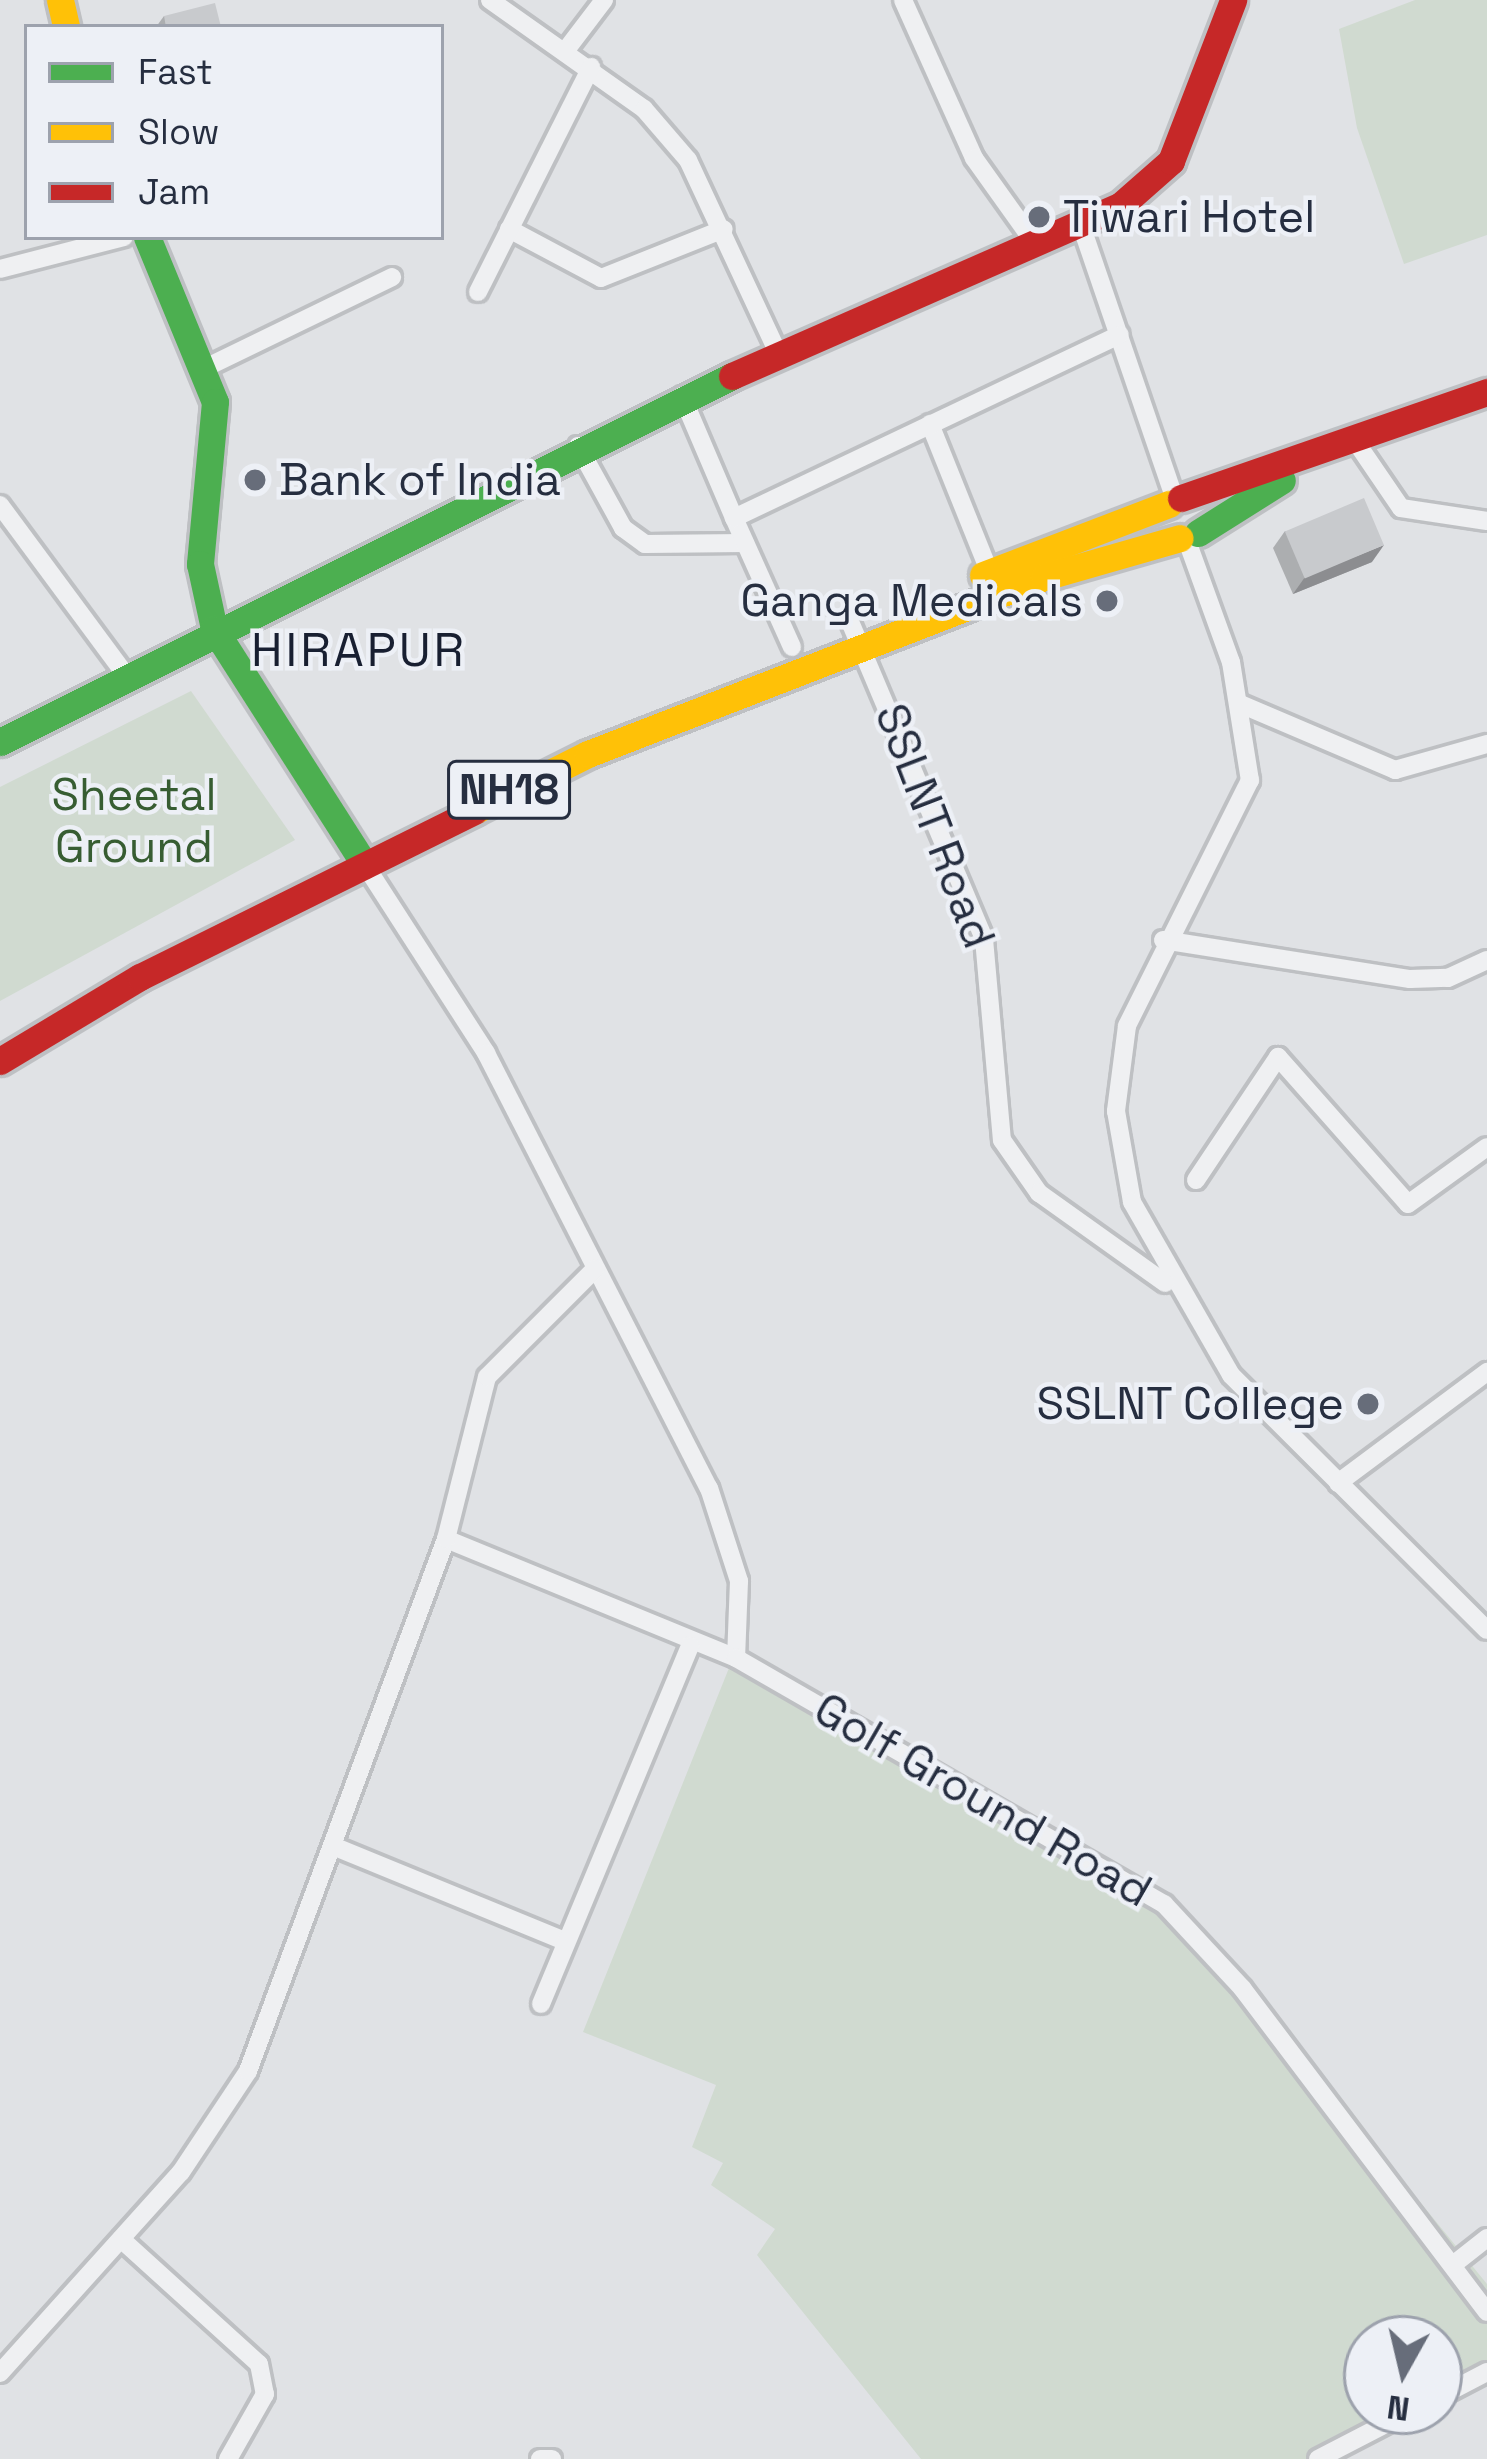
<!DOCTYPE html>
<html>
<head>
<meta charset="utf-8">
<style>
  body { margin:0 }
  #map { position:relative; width:1487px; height:2459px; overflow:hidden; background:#e0e2e5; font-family:"Space Grotesk",sans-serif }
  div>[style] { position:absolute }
  .green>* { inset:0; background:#d0dad0 }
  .roads { filter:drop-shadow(3px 0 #bec0c3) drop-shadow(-3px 0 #bec0c3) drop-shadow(0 3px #bec0c3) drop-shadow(0 -3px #bec0c3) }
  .street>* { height:18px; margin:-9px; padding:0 9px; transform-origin:9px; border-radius:9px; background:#eff0f2 }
  .fast>* { height:27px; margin:-13.5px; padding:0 13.5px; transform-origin:13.5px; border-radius:13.5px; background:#4caf50 }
  .slow>* { height:27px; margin:-13.5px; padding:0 13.5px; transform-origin:13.5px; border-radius:13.5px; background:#ffc107 }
  .jam>* { height:27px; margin:-13.5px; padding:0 13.5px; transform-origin:13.5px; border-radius:13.5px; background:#c62828 }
  .wall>* { inset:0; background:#acaeb0 }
  .shaded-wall>* { inset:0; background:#8c8d90 }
  .building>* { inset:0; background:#c8cacd; transform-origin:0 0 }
  .dots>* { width:33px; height:33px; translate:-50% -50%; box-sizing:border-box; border:6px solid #edf0f6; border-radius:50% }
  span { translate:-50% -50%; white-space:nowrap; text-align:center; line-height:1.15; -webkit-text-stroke:9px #edf0f6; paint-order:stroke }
  .shield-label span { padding:3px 9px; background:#edf0f6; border:3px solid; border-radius:9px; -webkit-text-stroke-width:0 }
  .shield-label { font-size:42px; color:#262e40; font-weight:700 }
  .poi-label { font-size:45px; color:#262e40 }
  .left { translate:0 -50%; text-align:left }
  .right { translate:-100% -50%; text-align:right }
  .park-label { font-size:45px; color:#375d32 }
  .street-label { font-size:45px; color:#262e40 }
  .neighbourhood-label { font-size:48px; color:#181f31; letter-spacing:3px }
  .legend { position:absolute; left:24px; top:24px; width:420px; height:216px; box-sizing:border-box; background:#edf0f6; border:3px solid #9da2ad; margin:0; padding:15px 21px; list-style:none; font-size:36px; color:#262e40 }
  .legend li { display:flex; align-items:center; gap:24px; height:60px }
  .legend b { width:60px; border:3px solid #9da2ad }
  .north { position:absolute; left:1343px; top:2315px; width:120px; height:120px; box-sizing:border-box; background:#edf0f6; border:3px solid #9da2ad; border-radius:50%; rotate:188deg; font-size:33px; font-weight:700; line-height:48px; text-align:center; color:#262e40 }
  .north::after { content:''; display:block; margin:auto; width:42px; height:54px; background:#676d7a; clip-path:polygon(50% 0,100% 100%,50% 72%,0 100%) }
</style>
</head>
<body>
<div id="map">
  <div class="green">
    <i style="clip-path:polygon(1415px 0,1487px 0,1487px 235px,1404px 264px,1357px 128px,1339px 29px)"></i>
    <i style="clip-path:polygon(191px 691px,295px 840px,0 1001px,0 787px)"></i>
    <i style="clip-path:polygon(729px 1668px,1161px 1908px,1237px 1978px,1487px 2284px,1487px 2377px,1439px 2401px,1439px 2339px,1367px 2339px,1367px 2411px,1419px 2411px,1322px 2459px,921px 2459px,757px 2255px,775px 2229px,711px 2185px,723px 2163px,692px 2147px,716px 2085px,583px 2032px)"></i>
  </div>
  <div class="roads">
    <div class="street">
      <i style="left:490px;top:0;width:189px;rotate:35.3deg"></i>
      <i style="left:644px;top:109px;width:67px;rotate:49.2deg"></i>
      <i style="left:688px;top:160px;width:213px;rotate:65deg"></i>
      <i style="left:903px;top:0;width:173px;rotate:65.8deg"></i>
      <i style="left:974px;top:158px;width:107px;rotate:54.5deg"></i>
      <i style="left:566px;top:50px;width:63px;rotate:-52.8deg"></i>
      <i style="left:1081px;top:225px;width:291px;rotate:71.1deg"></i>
      <i style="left:509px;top:229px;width:104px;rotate:28deg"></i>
      <i style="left:601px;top:278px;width:132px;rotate:-21.7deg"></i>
      <i style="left:0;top:269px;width:128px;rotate:-14.5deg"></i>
      <i style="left:478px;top:292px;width:252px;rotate:-63.3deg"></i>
      <i style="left:205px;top:368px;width:208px;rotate:-25.9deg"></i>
      <i style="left:682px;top:396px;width:133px;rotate:66.9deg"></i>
      <i style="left:930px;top:424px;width:161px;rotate:68.1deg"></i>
      <i style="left:1356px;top:442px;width:80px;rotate:55.7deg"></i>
      <i style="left:1401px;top:508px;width:87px;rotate:8.6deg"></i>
      <i style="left:578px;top:446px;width:94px;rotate:61.2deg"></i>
      <i style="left:623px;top:528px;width:27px;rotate:36deg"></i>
      <i style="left:645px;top:544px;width:100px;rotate:-0.6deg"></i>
      <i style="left:0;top:505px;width:210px;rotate:53.5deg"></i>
      <i style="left:1186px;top:538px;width:132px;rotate:70.1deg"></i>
      <i style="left:1231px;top:662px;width:120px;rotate:80.9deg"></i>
      <i style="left:1250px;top:780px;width:275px;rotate:116.6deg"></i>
      <i style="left:1127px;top:1026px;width:86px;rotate:97.4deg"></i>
      <i style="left:1116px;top:1111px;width:92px;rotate:80deg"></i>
      <i style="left:1132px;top:1202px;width:199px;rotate:60.2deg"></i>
      <i style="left:1231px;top:1375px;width:361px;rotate:44.9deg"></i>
      <i style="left:851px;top:624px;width:342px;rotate:67.1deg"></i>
      <i style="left:984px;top:939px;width:202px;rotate:84.9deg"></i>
      <i style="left:1002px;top:1140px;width:65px;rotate:55.1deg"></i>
      <i style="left:1039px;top:1193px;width:155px;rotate:35.5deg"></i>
      <i style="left:792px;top:647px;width:141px;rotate:-114.2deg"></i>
      <i style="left:734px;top:518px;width:427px;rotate:-25.4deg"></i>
      <i style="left:1238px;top:703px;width:171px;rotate:23.1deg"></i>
      <i style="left:1395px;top:770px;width:96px;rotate:-15.8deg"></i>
      <i style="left:365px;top:865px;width:224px;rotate:57.2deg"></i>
      <i style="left:486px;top:1053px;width:489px;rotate:62.9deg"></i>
      <i style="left:709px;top:1488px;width:98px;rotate:72.1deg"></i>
      <i style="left:739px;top:1581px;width:77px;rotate:92.2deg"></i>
      <i style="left:1163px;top:940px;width:250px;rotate:9deg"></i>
      <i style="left:1410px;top:979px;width:38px;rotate:-2deg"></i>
      <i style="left:1448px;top:978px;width:43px;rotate:-24.8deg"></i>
      <i style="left:1196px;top:1180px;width:148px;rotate:-56.3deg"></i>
      <i style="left:1278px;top:1057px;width:196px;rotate:48.5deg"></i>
      <i style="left:1408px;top:1204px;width:97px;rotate:-35.8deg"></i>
      <i style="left:1338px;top:1483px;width:186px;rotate:-36.7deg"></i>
      <i style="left:446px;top:1539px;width:313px;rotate:22.3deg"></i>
      <i style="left:736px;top:1658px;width:494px;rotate:29.9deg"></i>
      <i style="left:1164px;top:1904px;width:115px;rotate:47.1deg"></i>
      <i style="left:1242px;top:1988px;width:406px;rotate:52.9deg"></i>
      <i style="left:333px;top:1846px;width:245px;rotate:22.3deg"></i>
      <i style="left:541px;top:2004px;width:388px;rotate:-67.4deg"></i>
      <i style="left:121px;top:2239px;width:186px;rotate:42.2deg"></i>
      <i style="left:259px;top:2364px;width:31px;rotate:79deg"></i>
      <i style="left:265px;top:2394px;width:75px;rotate:119.6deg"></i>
      <i style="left:1454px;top:2264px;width:42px;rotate:-38.2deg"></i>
      <i style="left:0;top:2373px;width:270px;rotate:-48deg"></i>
      <i style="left:181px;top:2172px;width:121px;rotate:-56.4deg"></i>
      <i style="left:248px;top:2071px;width:568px;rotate:-69.59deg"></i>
      <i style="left:446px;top:1539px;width:167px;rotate:-75.8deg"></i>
      <i style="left:487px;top:1377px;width:153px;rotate:-45deg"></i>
      <i style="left:1439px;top:2397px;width:54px;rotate:-27.5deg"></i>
      <i style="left:540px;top:2459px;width:12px"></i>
      <i style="left:1318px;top:2459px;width:105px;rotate:-27.3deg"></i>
    </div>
    <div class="fast">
      <i style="left:147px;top:237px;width:178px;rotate:67.6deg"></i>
      <i style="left:215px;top:402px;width:163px;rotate:95.3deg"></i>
      <i style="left:200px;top:564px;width:66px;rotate:77.8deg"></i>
      <i style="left:214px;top:629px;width:280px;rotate:57.4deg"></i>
      <i style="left:1198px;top:533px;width:99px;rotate:-32.2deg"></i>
      <i style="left:0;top:742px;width:818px;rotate:-26.57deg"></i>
    </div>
    <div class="slow">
      <i style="left:60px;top:0;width:28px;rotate:77deg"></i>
      <i style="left:983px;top:575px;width:199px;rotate:-20.9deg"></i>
      <i style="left:474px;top:811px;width:127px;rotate:-26.6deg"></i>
      <i style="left:588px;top:754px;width:489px;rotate:-21.2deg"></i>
      <i style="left:1044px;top:577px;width:141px;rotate:-16deg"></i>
    </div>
    <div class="jam">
      <i style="left:732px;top:376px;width:424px;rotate:-23.7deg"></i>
      <i style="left:1120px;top:206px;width:68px;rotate:-41.4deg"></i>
      <i style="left:1171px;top:161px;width:173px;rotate:-68.9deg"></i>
      <i style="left:1181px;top:498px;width:324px;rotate:-19.1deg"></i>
      <i style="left:0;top:1061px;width:163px;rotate:-31deg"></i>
      <i style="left:140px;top:977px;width:373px;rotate:-26.4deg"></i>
    </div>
  </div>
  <div class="wall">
    <i style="clip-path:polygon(164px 16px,221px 27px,156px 27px)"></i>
    <i style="clip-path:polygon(1285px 531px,1372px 562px,1293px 594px,1273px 548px)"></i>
  </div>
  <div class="shaded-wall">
    <i style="clip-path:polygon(1384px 545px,1372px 562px,1293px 594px,1305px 577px)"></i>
  </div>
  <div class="building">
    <i style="clip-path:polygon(215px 3px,221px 27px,166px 27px,164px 16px)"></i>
    <i style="left:1364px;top:498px;width:51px;height:86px;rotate:67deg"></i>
  </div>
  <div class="dots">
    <i style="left:1039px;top:217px;background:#676d7a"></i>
    <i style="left:255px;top:480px;background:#676d7a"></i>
    <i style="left:1107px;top:601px;background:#676d7a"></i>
    <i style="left:1368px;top:1404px;background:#676d7a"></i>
  </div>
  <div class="shield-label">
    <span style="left:509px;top:790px">NH18</span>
  </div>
  <div class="poi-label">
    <span class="left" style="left:1063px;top:217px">Tiwari Hotel</span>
    <span class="left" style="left:279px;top:480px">Bank of India</span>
    <span class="right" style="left:1083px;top:601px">Ganga Medicals</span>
    <span class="right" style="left:1344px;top:1404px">SSLNT College</span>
  </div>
  <div class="park-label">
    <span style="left:134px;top:821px">Sheetal<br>Ground</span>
  </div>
  <div class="street-label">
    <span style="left:935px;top:826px;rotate:69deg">SSLNT Road</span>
    <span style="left:983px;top:1800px;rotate:30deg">Golf Ground Road</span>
  </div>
  <div class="neighbourhood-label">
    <span style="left:359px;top:650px">HIRAPUR</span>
  </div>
  <ul class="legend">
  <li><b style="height:15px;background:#4caf50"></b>Fast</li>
  <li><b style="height:15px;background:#ffc107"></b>Slow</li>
  <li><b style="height:15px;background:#c62828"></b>Jam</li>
  </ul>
  <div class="north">N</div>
</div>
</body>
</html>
